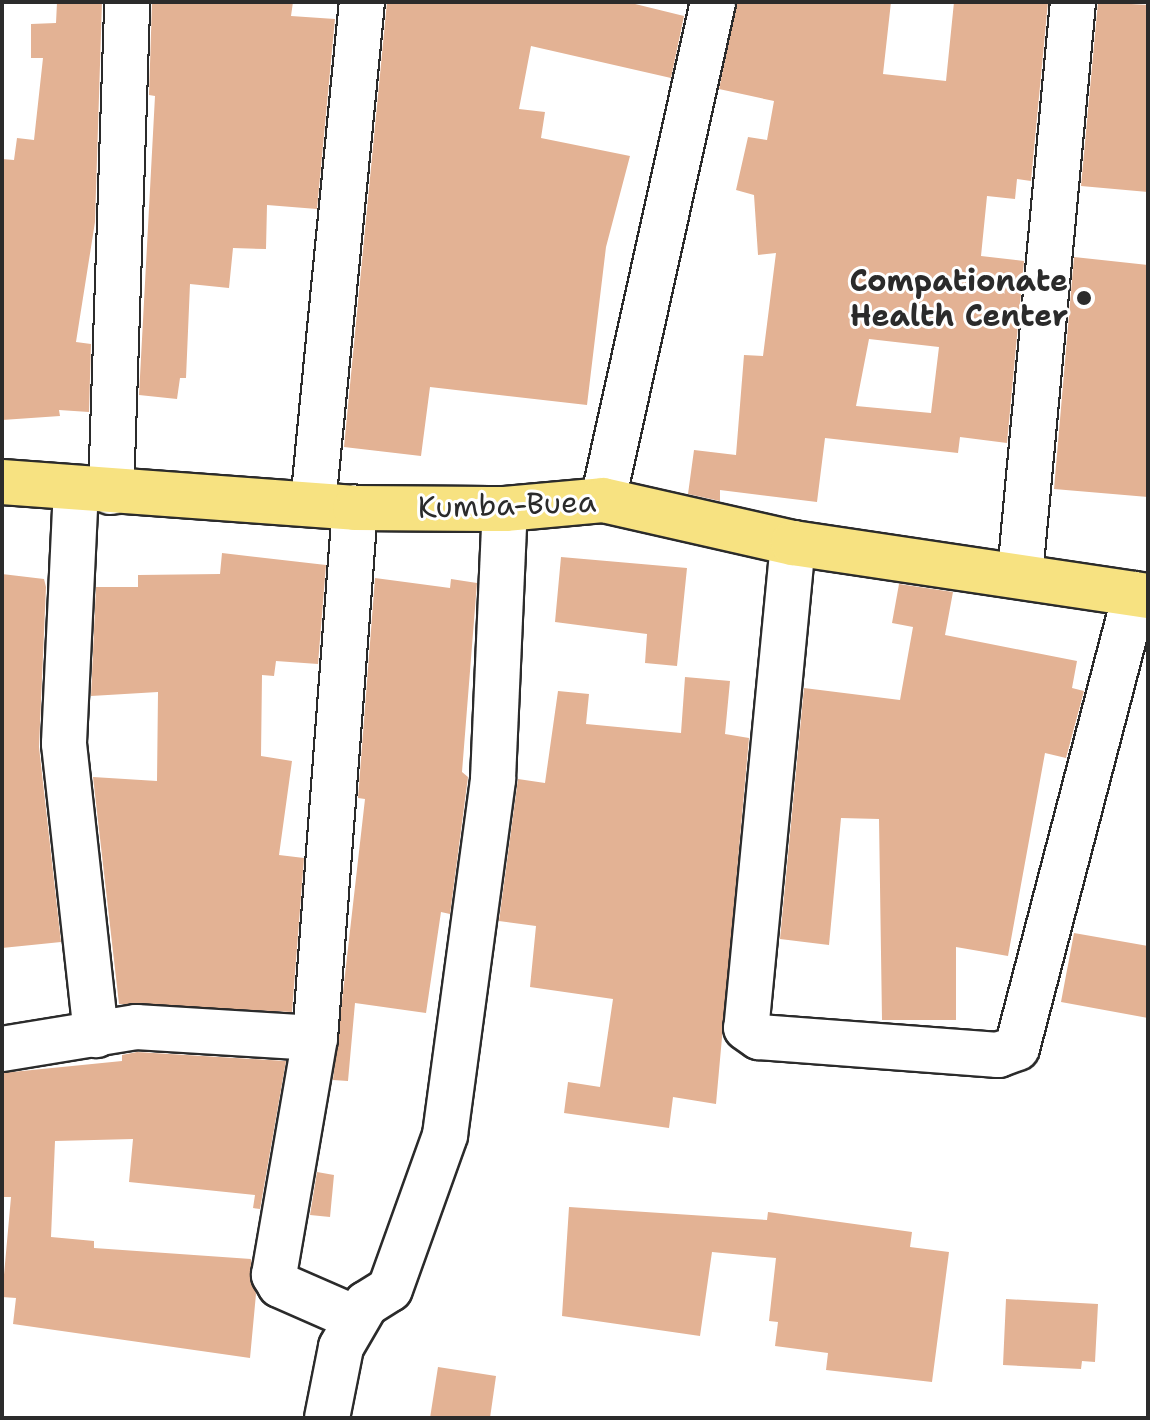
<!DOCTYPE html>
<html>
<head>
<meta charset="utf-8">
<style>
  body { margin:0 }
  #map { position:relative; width:1150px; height:1420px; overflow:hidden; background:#fff; font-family:"Shantell Sans",sans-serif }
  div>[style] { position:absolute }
  .building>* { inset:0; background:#e3b294 }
  .roads { filter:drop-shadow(2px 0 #2b2b2b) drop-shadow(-2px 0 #2b2b2b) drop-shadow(0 2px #2b2b2b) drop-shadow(0 -2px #2b2b2b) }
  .minor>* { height:44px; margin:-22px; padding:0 22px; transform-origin:22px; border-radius:22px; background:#fff }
  .highway>* { height:44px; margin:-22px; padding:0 22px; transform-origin:22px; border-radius:22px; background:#f7e281 }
  .dots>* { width:22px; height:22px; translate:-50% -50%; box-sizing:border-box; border:4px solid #fff; border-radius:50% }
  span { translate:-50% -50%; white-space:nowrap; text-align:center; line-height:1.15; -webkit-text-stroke:6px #fff; paint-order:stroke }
  .poi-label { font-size:30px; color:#2b2b2b; font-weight:700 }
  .right { translate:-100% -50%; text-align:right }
  .street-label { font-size:30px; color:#2b2b2b }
  .frame { position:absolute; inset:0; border:4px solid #2b2b2b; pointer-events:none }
</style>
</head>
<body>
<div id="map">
  <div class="building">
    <i style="clip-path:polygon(57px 2px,102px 2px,95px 222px,76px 342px,91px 344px,89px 412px,59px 410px,60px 416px,2px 420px,2px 159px,14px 160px,17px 138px,34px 140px,43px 58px,31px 58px,31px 24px,56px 23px)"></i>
    <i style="clip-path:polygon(152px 2px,293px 2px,291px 16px,335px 19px,317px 209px,267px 205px,266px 249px,233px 248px,229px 288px,190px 284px,186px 378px,180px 378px,177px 399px,139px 395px,155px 96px,149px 95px)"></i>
    <i style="clip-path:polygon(387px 2px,627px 2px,684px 16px,671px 78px,531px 46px,519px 109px,545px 112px,541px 138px,630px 156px,606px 247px,587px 405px,430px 387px,421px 456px,344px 447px)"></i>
    <i style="clip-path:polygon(evenodd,737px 2px,891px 2px,883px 74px,946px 81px,954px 2px,1048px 2px,1031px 181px,1017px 179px,1015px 199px,987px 196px,981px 256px,1024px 261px,1007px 443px,960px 437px,958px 453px,825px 438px,817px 502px,720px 490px,720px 501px,688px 494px,694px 450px,736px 455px,744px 355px,763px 356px,776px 253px,758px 255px,754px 195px,736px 190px,748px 137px,767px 140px,774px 101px,719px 89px,737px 2px,869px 339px,939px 347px,931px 413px,856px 406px,869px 339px)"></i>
    <i style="clip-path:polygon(1098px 2px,1148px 5px,1148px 192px,1081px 186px)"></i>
    <i style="clip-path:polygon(1074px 257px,1148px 265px,1148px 497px,1054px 489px)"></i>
    <i style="clip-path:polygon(222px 553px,326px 565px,318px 664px,276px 661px,274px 676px,262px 675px,261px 756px,292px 761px,279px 855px,304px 858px,292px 1012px,119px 1004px,93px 777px,157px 781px,158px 692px,91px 696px,96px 587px,138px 587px,138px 575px,220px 574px)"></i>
    <i style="clip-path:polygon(561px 557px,687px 568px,677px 666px,645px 663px,647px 634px,555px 622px)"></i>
    <i style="clip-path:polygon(2px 574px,44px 579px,46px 587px,39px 747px,61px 942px,2px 948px)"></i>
    <i style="clip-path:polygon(375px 578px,450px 588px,451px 579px,477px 583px,462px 772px,468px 777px,450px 914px,441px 912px,426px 1013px,355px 1003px,348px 1081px,333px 1080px,365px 799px,358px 798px)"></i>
    <i style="clip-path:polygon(899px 584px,953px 592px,945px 635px,1077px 661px,1072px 688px,1084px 691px,1066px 758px,1045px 753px,1008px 956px,956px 947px,956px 1020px,882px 1020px,879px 819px,841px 818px,829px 945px,780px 939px,804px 688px,900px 700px,913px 627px,892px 623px)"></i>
    <i style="clip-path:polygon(685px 677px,730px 681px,725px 734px,749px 738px,716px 1104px,673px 1097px,669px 1128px,564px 1113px,568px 1082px,600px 1087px,613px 999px,530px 987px,536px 926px,499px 921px,518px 779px,545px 783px,558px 691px,589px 694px,586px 724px,681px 733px)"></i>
    <i style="clip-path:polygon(1074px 933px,1148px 946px,1148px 1018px,1061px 1002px)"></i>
    <i style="clip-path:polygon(137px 1052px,286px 1061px,260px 1209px,253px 1208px,255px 1195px,129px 1182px,133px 1139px,55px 1141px,51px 1237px,94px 1241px,94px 1248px,251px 1259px,256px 1294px,250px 1358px,13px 1324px,16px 1298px,2px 1297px,11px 1197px,2px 1197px,2px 1073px,122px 1061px,122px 1055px)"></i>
    <i style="clip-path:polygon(317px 1172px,334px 1175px,330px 1217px,310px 1215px)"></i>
    <i style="clip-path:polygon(569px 1207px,767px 1220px,768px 1212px,912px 1232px,910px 1247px,949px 1252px,932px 1382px,826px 1370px,828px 1353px,775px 1346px,778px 1322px,769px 1321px,776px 1258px,712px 1252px,700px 1336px,562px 1316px)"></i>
    <i style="clip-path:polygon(1006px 1299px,1098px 1304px,1095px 1362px,1082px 1361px,1081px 1369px,1003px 1365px)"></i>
    <i style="clip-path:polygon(438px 1367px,496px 1376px,490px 1418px,430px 1418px)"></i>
  </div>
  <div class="roads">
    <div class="minor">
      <i style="left:76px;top:488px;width:256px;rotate:92.7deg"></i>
      <i style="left:64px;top:744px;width:293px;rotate:83.7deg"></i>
      <i style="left:111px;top:492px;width:490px;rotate:-88.1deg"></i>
      <i style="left:603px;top:500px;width:510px;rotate:-77.54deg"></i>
      <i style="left:313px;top:504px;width:504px;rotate:-84.43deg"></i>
      <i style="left:793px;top:543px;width:487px;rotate:95.5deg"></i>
      <i style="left:746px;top:1028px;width:16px;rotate:35deg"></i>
      <i style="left:759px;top:1037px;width:240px;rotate:4.3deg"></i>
      <i style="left:998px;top:1055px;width:20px;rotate:-20deg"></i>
      <i style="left:1017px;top:1048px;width:469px;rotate:-75.4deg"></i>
      <i style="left:1020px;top:574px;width:574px;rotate:-84.71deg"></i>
      <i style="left:2px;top:1049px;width:136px;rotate:-9.3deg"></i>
      <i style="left:136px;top:1027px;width:179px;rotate:3.5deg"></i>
      <i style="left:355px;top:1318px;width:82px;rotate:-156.3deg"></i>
      <i style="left:280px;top:1285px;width:12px;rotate:-121deg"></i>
      <i style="left:274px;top:1275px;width:241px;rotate:-80.2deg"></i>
      <i style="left:315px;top:1038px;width:532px;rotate:-85.68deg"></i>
      <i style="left:327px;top:1418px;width:72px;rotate:-78.8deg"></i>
      <i style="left:341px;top:1347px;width:50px;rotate:-59.8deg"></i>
      <i style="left:366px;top:1304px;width:28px;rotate:-32deg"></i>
      <i style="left:390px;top:1289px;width:164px;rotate:-70.3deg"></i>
      <i style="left:445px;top:1135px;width:359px;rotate:-82.3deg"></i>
      <i style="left:493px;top:779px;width:270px;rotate:-87.5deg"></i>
    </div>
    <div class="highway">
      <i style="left:2px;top:482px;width:354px;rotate:4.2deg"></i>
      <i style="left:355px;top:508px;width:150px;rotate:0.4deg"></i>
      <i style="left:505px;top:509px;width:98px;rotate:-5.2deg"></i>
      <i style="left:603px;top:500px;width:195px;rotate:12.8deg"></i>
      <i style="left:793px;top:543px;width:359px;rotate:8.5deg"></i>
    </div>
  </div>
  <div class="dots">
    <i style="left:1084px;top:298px;background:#2b2b2b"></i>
  </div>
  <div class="poi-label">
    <span class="right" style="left:1068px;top:298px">Compationate<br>Health Center</span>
  </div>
  <div class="street-label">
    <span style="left:507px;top:505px;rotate:-2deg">Kumba-Buea</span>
  </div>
  <div class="frame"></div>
</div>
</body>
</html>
